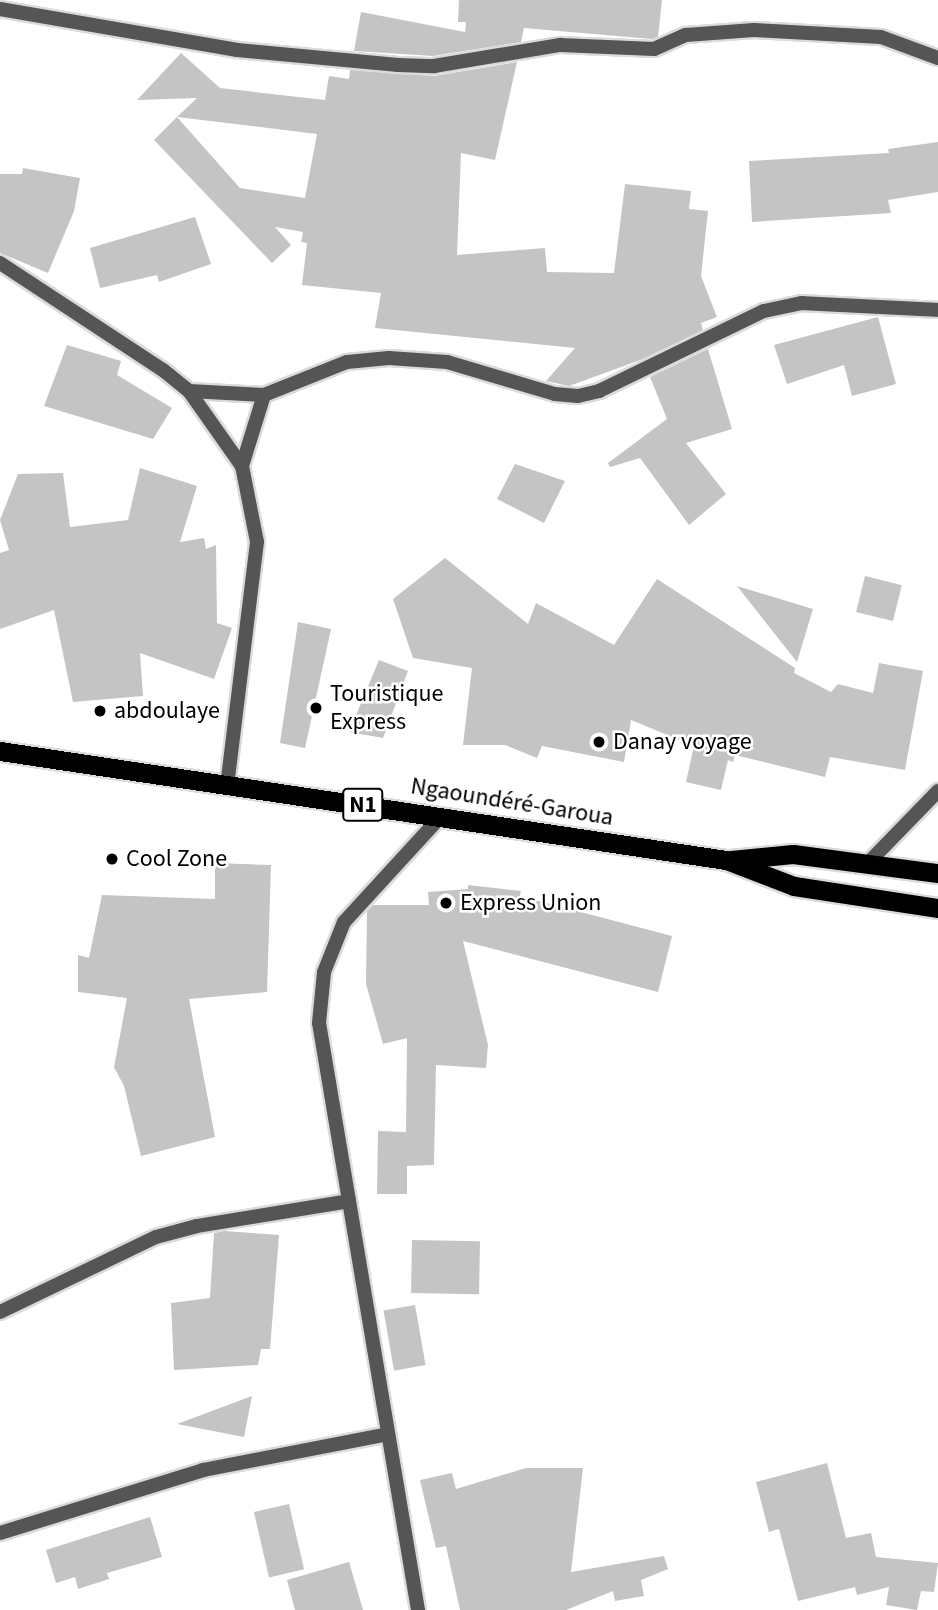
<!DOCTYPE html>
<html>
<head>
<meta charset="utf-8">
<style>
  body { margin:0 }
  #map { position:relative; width:938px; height:1610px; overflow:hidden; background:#fff; font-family:"Source Sans 3",sans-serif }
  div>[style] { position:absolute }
  .building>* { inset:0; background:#c4c4c4; transform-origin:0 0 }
  .roads { filter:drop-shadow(2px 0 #dbdbdb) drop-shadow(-2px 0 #dbdbdb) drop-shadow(0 2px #dbdbdb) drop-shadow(0 -2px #dbdbdb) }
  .minor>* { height:14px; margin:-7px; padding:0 7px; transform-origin:7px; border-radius:7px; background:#555 }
  .trunk>* { height:19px; margin:-9.5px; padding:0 9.5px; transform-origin:9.5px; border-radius:9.5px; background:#000 }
  .dots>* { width:19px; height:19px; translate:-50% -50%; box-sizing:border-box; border:4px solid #fff; border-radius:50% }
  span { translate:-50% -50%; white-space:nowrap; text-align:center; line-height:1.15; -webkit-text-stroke:5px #fff; paint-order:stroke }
  .shield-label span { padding:2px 5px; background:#fff; border:2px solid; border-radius:5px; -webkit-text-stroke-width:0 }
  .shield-label { font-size:23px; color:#000; font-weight:700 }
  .poi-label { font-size:24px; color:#000 }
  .left { translate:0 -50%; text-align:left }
  .street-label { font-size:24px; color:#000 }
</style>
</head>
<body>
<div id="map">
  <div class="building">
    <i style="clip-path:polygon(459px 0,662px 0,658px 37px,652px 39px,524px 28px,521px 42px,433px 56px,354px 51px,361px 12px,465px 32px,466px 22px,458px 22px)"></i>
    <i style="clip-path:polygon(181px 53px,220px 88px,325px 100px,329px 76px,349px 79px,350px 70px,434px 76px,517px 62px,495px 160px,461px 153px,457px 255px,545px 248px,547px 272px,614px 273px,625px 184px,691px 191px,689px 209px,708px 211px,701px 276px,717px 317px,701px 323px,703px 330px,643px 359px,569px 386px,546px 381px,575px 348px,375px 328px,381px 293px,302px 285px,307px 243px,301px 242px,303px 232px,275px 227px,291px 245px,272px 263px,154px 140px,177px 117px,240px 188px,305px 198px,317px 134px,177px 117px,197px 98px,137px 100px)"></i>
    <i style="clip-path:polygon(938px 142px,938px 192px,888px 200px,891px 213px,752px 222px,749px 161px,889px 153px,888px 149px)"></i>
    <i style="clip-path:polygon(23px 168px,80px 178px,74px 211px,48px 273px,0 253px,0 174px,22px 174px)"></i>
    <i style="clip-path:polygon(195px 217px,211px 264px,159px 282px,157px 275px,100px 288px,90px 248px)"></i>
    <i style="clip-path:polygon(878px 317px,896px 384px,852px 396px,844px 365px,787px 384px,774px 345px)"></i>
    <i style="clip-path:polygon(67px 345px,121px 361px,117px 375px,172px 408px,153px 439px,44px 406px)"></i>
    <i style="clip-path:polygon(708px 349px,732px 429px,686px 443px,726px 494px,689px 525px,640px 458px,610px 467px,608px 463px,667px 419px,650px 377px)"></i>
    <i style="clip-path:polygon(515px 464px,565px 481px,544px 523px,497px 499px)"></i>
    <i style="clip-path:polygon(140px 468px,197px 486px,180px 542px,204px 538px,206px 549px,216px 545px,217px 623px,232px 628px,214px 679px,140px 653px,143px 696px,73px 702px,54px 610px,0 629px,0 553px,9px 550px,0 520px,18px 474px,63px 473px,70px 527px,128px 520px)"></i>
    <i style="clip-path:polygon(445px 558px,528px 624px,536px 603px,614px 645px,657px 579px,795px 668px,794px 673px,831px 692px,838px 684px,873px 693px,879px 663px,923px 671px,905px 770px,830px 757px,825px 777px,735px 755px,733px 762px,728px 760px,721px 790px,686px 782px,694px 746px,631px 720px,624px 762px,542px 746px,537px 758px,505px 745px,463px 745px,472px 668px,413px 658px,393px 599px)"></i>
    <i style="left:865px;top:576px;width:38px;height:37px;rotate:14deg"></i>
    <i style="clip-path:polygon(737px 586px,813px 609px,797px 662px)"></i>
    <i style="clip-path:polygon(298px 622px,331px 629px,305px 748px,280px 743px)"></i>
    <i style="clip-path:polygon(379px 660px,408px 671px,383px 738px,349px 732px)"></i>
    <i style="clip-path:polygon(215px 863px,271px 865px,267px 992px,189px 999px,215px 1137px,141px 1156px,124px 1086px,114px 1067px,127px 998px,78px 992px,78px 955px,89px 958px,102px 895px,215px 899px)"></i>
    <i style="clip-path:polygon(468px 885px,521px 891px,520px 896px,672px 936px,658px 992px,463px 941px,488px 1045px,486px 1068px,436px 1065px,434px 1165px,407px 1166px,407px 1194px,377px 1194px,378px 1131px,406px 1132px,407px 1038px,383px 1044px,366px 984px,367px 911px,373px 905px,429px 905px,428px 892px,468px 889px)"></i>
    <i style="clip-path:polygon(224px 1231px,279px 1235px,270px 1349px,261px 1349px,258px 1365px,174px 1370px,171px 1303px,210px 1298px,214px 1233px)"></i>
    <i style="left:412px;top:1240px;width:68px;height:53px;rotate:1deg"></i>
    <i style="left:415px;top:1305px;width:61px;height:32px;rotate:80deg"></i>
    <i style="clip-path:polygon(252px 1396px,244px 1437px,177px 1424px)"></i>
    <i style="clip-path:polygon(827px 1463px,846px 1538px,871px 1533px,876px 1557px,938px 1563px,934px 1592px,921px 1591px,917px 1610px,886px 1605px,889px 1587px,857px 1595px,855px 1587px,798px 1601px,779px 1529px,769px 1532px,756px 1482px)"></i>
    <i style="clip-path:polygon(526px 1468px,583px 1468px,571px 1572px,664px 1556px,668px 1569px,641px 1580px,644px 1596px,615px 1601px,613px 1591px,566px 1610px,460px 1610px,446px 1546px,436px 1548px,420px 1480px,452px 1473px,456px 1489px)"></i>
    <i style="left:289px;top:1504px;width:67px;height:36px;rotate:77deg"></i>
    <i style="clip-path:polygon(150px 1517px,162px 1557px,107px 1573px,109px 1579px,78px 1589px,75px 1577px,56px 1583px,46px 1550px)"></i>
    <i style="clip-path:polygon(349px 1562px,363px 1610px,295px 1610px,287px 1580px)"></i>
  </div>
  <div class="roads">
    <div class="minor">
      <i style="left:0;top:9px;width:241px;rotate:9.8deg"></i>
      <i style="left:237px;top:50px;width:162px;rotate:5.3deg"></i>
      <i style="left:398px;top:65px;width:36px;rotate:2deg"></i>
      <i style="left:434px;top:66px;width:128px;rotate:-9.5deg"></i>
      <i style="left:560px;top:45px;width:94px;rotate:2.4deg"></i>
      <i style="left:654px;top:49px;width:35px;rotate:-24deg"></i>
      <i style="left:686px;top:35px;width:68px;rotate:-4.2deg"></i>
      <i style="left:754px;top:30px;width:127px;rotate:3.2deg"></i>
      <i style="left:881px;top:37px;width:61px;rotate:20.2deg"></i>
      <i style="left:0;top:263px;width:195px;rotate:33.3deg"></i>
      <i style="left:163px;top:370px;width:33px;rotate:39deg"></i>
      <i style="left:189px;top:391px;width:92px;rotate:54.8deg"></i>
      <i style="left:242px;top:466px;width:77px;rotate:78.8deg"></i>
      <i style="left:257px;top:542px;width:245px;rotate:97deg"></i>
      <i style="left:189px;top:391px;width:75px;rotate:3.1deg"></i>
      <i style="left:264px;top:395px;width:89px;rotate:-21.7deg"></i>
      <i style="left:347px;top:362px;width:42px;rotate:-5.4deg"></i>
      <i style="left:389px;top:358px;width:58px;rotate:3.9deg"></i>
      <i style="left:447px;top:362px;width:113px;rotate:16.5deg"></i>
      <i style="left:555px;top:394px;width:23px;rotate:5deg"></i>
      <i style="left:578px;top:396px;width:22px;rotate:-13deg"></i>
      <i style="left:599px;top:391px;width:183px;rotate:-25.9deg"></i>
      <i style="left:764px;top:311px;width:39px;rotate:-12deg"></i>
      <i style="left:802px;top:303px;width:136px;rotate:2.9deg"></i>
      <i style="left:242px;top:466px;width:74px;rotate:-72.8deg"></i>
      <i style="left:867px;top:864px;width:102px;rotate:-45.8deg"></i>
      <i style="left:0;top:1312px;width:173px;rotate:-25.7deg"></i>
      <i style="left:156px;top:1237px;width:42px;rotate:-15deg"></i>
      <i style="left:197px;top:1226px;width:154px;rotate:-9.3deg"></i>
      <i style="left:0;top:1533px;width:213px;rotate:-17.2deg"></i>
      <i style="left:203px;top:1470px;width:188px;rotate:-11deg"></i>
      <i style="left:418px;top:1610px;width:595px;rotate:-99.57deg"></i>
      <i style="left:319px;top:1023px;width:51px;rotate:-84.4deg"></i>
      <i style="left:324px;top:972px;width:54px;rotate:-68.2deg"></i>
      <i style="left:344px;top:922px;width:144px;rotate:-47.5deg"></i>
    </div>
    <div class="trunk">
      <i style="left:0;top:751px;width:734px;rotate:8.54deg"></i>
      <i style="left:726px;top:860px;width:73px;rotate:20.9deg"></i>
      <i style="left:794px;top:886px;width:146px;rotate:8.7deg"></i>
      <i style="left:731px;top:860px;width:62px;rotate:-5.5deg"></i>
      <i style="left:793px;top:854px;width:146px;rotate:7.5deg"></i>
    </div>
  </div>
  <div class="dots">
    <i style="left:316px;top:708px;background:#000"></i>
    <i style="left:100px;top:711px;background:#000"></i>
    <i style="left:599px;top:742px;background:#000"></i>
    <i style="left:112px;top:859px;background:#000"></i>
    <i style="left:446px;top:903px;background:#000"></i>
  </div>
  <div class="shield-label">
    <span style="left:363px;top:805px">N1</span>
  </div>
  <div class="poi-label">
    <span class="left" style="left:330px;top:708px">Touristique<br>Express</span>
    <span class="left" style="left:114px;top:711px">abdoulaye</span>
    <span class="left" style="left:613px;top:742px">Danay voyage</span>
    <span class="left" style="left:126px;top:859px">Cool Zone</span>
    <span class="left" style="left:460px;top:903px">Express Union</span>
  </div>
  <div class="street-label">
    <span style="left:512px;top:802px;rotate:9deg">Ngaoundéré-Garoua</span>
  </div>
</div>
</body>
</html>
